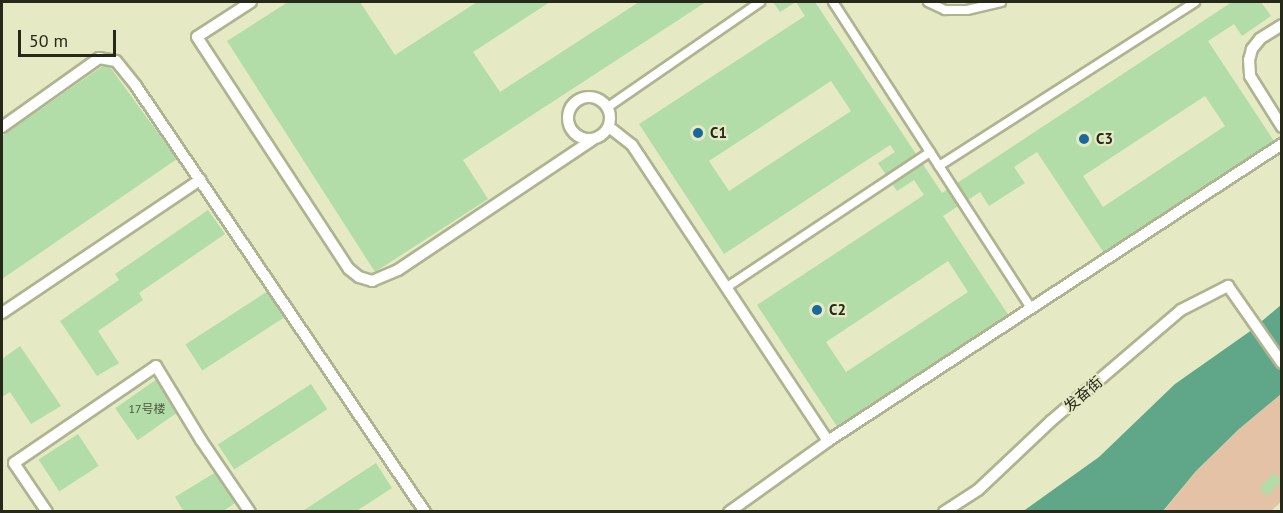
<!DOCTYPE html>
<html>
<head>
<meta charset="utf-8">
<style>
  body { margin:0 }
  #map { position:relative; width:1283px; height:513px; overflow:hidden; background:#e5eac5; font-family:"PT Sans","Noto Sans SC",sans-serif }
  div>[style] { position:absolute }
  .green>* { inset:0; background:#e3c2a6 }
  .water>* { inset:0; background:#60a689 }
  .building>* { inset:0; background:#b2dca8; transform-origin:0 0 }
  .roads { filter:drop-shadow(2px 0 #afb490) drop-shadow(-2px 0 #afb490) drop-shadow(0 2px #afb490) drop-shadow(0 -2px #afb490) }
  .pedestrian>* { height:8px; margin:-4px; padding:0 4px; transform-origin:4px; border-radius:4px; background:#fff }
  .minor>* { height:10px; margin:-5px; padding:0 5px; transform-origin:5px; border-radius:5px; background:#fff }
  .minor>.ring { margin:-5px; padding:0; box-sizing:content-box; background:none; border:10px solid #fff; border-radius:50% }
  .dots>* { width:16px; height:16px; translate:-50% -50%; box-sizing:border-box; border:3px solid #e5eac5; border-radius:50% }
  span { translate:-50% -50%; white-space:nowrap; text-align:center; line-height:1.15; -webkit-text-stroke:4.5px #e5eac5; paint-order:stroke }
  .number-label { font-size:12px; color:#49553e }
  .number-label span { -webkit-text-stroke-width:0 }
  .poi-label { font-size:15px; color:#26281a; font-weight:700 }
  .left { translate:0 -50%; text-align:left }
  .street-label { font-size:15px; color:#26281a }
  .frame { position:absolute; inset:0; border:3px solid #26281a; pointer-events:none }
  .scale { position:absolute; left:18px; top:30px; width:98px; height:27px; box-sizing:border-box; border:3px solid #26281a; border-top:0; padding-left:8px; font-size:18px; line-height:21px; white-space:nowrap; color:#26281a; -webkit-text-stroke:4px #e5eac5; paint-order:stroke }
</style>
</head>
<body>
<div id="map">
  <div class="green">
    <i style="clip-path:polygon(1281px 394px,1281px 502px,1271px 511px,1163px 512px,1196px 471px,1239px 429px)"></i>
  </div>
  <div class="water">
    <i style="clip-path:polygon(1281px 305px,1281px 394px,1239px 429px,1196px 471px,1163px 511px,1022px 512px,1099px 457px,1175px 384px,1249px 332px)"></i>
  </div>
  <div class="building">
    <i style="clip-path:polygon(288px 2px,360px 2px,395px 55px,477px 2px,550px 2px,473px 52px,500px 92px,639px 2px,706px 2px,463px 160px,488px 199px,375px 272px,227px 41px)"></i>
    <i style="clip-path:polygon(evenodd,773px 2px,815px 2px,942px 193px,1232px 2px,1261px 2px,1271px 16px,1242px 36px,1234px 24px,1208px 41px,1274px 141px,1104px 253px,1037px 152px,1014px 167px,1025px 183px,989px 206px,980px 192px,943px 216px,1009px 316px,838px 428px,757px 305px,924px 195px,914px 180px,897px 191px,878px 163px,895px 152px,890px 145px,724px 254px,639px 124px,805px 16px,796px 2px,780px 12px,773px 2px,831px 81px,851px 111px,729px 191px,709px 161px,831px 81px,773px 2px,1205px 96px,1225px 126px,1103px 207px,1083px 176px,1205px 96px,773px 2px,948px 261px,968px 292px,846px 372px,826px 342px,948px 261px)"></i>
    <i style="clip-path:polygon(107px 63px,177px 159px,2px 279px,2px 136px)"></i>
    <i style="clip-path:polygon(208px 210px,225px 234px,139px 293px,143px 300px,98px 331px,119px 363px,97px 376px,60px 321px,119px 280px,115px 274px)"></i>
    <i style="left:271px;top:289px;width:31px;height:102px;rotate:57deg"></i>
    <i style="clip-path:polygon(20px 346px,61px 406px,31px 424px,10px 392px,2px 397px,2px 359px)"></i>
    <i style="left:157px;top:379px;width:39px;height:51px;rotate:55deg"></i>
    <i style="left:311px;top:384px;width:30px;height:111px;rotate:57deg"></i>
    <i style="left:78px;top:434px;width:38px;height:47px;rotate:57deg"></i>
    <i style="clip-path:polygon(376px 463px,392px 488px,355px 512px,301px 512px)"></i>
    <i style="clip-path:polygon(216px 472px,235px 503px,222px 512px,184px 512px,175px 497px)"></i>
    <i style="left:1274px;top:473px;width:11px;height:21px;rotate:45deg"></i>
  </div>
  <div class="roads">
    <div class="pedestrian">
      <i style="left:833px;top:2px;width:364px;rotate:57.1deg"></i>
      <i style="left:928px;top:2px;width:19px;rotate:25deg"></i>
      <i style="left:945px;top:10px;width:22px"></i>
      <i style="left:967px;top:10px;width:35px;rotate:-13deg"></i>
      <i style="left:608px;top:107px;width:185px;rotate:-34.6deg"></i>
      <i style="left:939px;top:166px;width:304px;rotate:-32.6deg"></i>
      <i style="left:727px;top:287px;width:244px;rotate:-33.6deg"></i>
    </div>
    <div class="minor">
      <i style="left:251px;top:2px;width:64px;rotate:147.1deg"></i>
      <i style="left:197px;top:37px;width:277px;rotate:56.8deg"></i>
      <i style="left:349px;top:269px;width:13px;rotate:39deg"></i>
      <i style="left:359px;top:277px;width:14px;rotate:17deg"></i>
      <i style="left:372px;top:281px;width:28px;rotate:-23deg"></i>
      <i style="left:398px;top:270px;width:234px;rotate:-33.8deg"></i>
      <i style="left:1282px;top:25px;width:26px;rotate:148deg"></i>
      <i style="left:1260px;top:39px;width:13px;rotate:129deg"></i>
      <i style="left:1252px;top:49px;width:11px;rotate:105deg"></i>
      <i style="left:1249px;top:60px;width:16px;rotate:86deg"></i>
      <i style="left:1250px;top:76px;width:60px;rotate:57.9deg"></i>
      <i class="ring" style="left:568px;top:97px;width:32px;height:32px"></i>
      <i style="left:2px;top:127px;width:119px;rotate:-35.4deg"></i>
      <i style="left:99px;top:58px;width:17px;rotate:10deg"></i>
      <i style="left:116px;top:61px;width:32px;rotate:51deg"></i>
      <i style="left:136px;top:86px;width:515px;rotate:55.85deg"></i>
      <i style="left:609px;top:127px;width:29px;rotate:38deg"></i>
      <i style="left:632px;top:145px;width:355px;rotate:56.5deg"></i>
      <i style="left:2px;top:313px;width:239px;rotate:-33.9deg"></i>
      <i style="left:47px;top:512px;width:59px;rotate:-124deg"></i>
      <i style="left:14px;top:463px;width:172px;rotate:-34.3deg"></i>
      <i style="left:156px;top:366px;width:87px;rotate:58.7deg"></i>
      <i style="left:201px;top:440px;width:87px;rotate:55.8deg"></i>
      <i style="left:729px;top:512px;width:122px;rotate:-35.6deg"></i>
      <i style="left:828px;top:441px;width:543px;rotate:-33.19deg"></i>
      <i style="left:944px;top:512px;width:40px;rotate:-32.9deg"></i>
      <i style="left:978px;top:490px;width:100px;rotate:-43.4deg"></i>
      <i style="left:1051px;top:421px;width:171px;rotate:-40.5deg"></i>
      <i style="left:1181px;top:310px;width:53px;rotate:-27.1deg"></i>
      <i style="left:1228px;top:286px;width:94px;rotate:55deg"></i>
    </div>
  </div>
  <div class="dots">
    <i style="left:698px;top:133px;background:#19699a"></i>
    <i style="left:1084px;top:139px;background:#19699a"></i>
    <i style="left:817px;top:310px;background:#19699a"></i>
  </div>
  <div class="number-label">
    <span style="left:147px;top:409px">17号楼</span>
  </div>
  <div class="poi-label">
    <span class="left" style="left:710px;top:133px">C1</span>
    <span class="left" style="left:1096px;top:139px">C3</span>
    <span class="left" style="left:829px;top:310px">C2</span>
  </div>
  <div class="street-label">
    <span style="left:1083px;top:394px;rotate:-41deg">发奋街</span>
  </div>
  <div class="frame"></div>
  <div class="scale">50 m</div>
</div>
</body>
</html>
